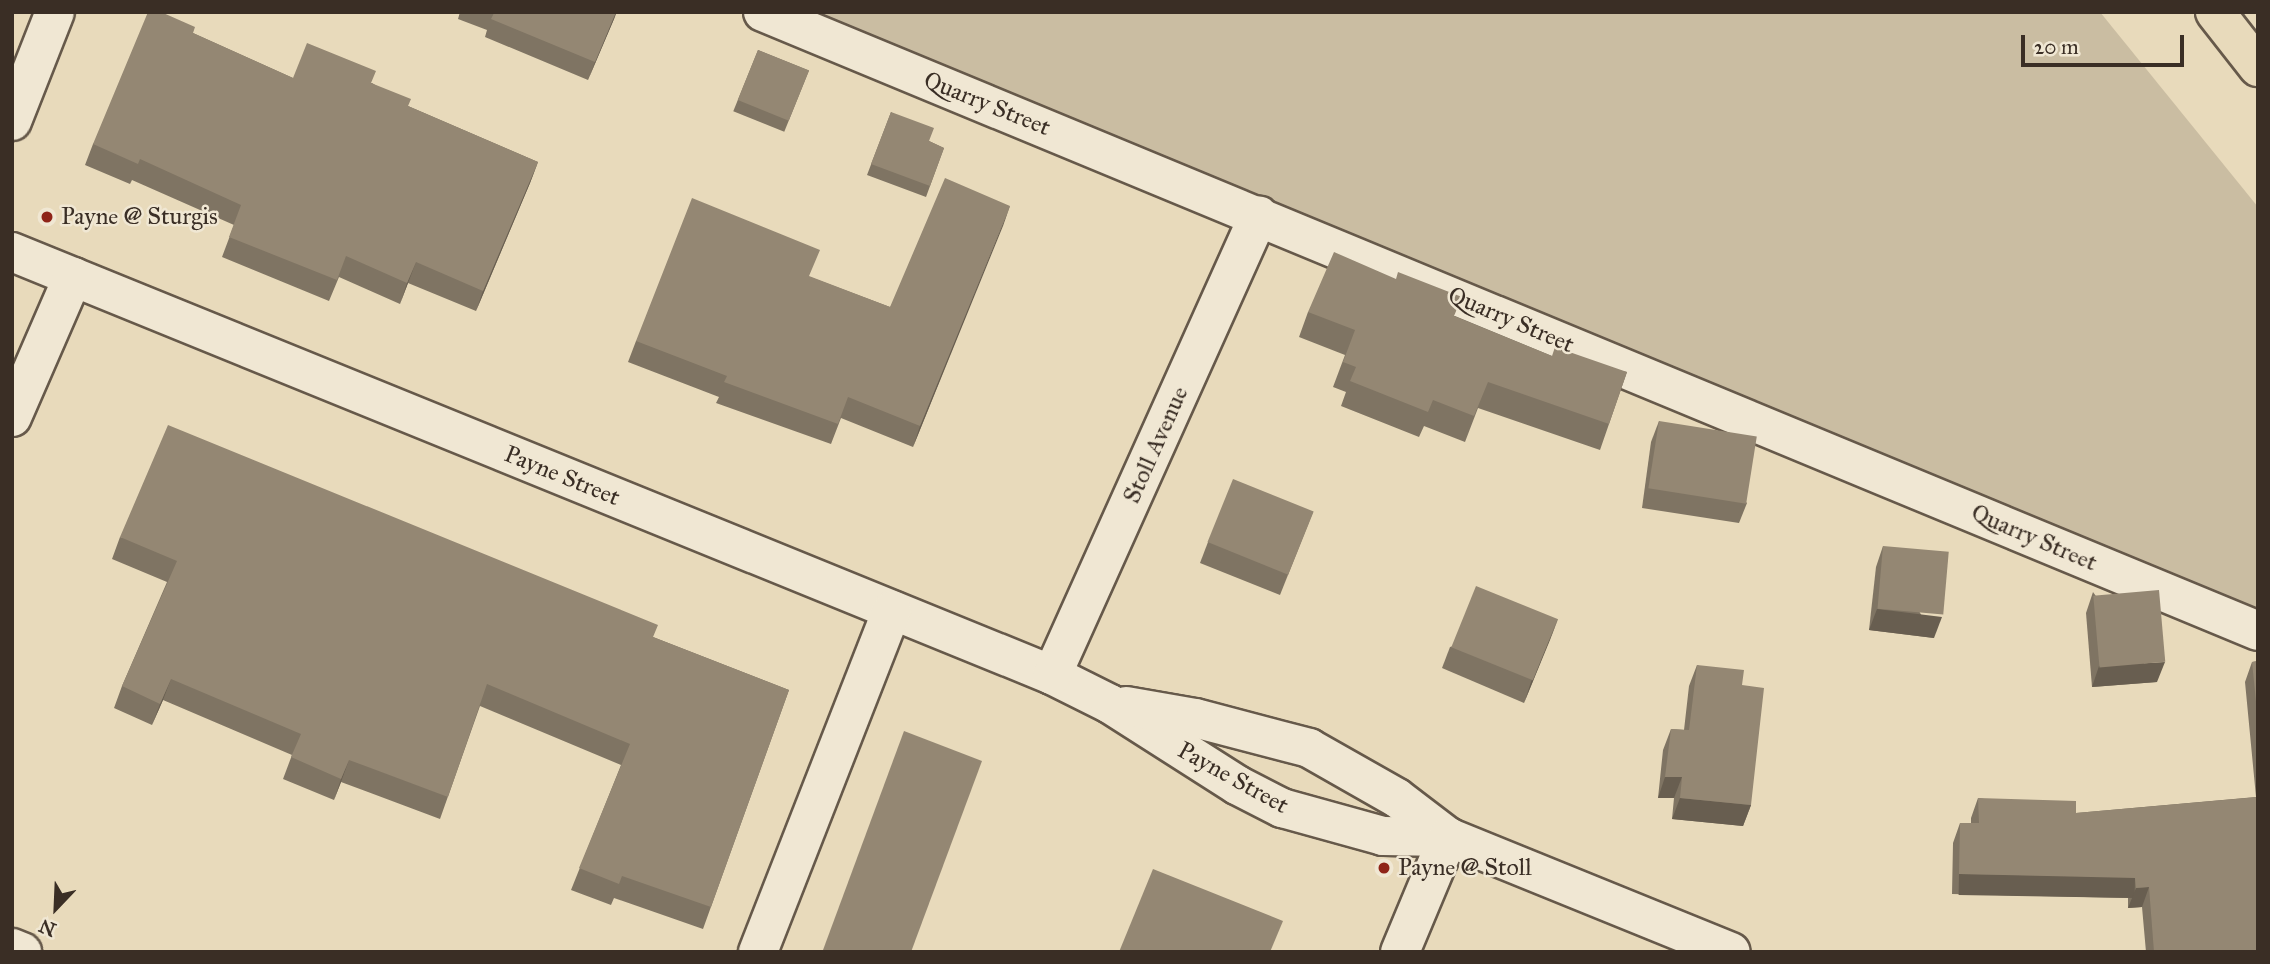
<!DOCTYPE html>
<html>
<head>
<meta charset="utf-8">
<style>
  body { margin:0 }
  #map { position:relative; width:2270px; height:964px; overflow:hidden; background:#e8dabb; font-family:"IM FELL Great Primer",serif }
  div>[style] { position:absolute }
  .green>* { inset:0; background:#cabda2 }
  .roads { filter:drop-shadow(2px 0 #66594a) drop-shadow(-2px 0 #66594a) drop-shadow(0 2px #66594a) drop-shadow(0 -2px #66594a) }
  .minor>* { height:38px; margin:-19px; padding:0 19px; transform-origin:19px; border-radius:19px; background:#f0e7d3 }
  .highway>* { height:38px; margin:-19px; padding:0 19px; transform-origin:19px; border-radius:19px; background:#e8dabb }
  .wall>* { inset:0; background:#7f7463; transform-origin:0 0 }
  .shaded-wall>* { inset:0; background:#685e50; transform-origin:0 0 }
  .building>* { inset:0; background:#948773; transform-origin:0 0 }
  .dots>* { width:19px; height:19px; translate:-50% -50%; box-sizing:border-box; border:4px solid #f0e7d3; border-radius:50% }
  span { translate:-50% -50%; white-space:nowrap; text-align:center; line-height:1.15; -webkit-text-stroke:5px #f0e7d3; paint-order:stroke }
  .street-label { font-size:24px; color:#3a2e25 }
  .poi-label { font-size:24px; color:#3a2e25 }
  .left { translate:0 -50%; text-align:left }
  .frame { position:absolute; inset:0; border:14px solid #3a2e25; pointer-events:none }
  .north { position:absolute; left:21px; top:873px; width:70px; height:70px; -webkit-text-stroke:5px #f0e7d3; paint-order:stroke; rotate:203deg; font-size:19px; font-weight:700; line-height:28px; text-align:center; color:#3a2e25 }
  .north::after { content:''; display:block; margin:auto; width:24px; height:32px; background:#3a2e25; clip-path:polygon(50% 0,100% 100%,50% 72%,0 100%) }
  .scale { position:absolute; left:2021px; top:35px; width:163px; height:32px; box-sizing:border-box; border:4px solid #3a2e25; border-top:0; padding-left:9px; font-size:21px; line-height:24px; white-space:nowrap; color:#3a2e25; -webkit-text-stroke:5px #f0e7d3; paint-order:stroke }
</style>
</head>
<body>
<div id="map">
  <div class="green">
    <i style="clip-path:polygon(798px 12px,2100px 12px,2258px 207px,2258px 611px)"></i>
  </div>
  <div class="roads">
    <div class="minor">
      <i style="left:763px;top:12px;width:1618px;rotate:22.49deg"></i>
      <i style="left:12px;top:121px;width:117px;rotate:-68.5deg"></i>
      <i style="left:12px;top:252px;width:1123px;rotate:22.13deg"></i>
      <i style="left:1052px;top:675px;width:65px;rotate:26.6deg"></i>
      <i style="left:1110px;top:704px;width:151px;rotate:32.5deg"></i>
      <i style="left:1237px;top:785px;width:51px;rotate:27.1deg"></i>
      <i style="left:1282px;top:808px;width:105px;rotate:15.5deg"></i>
      <i style="left:1383px;top:836px;width:65px;rotate:0.9deg"></i>
      <i style="left:12px;top:417px;width:153px;rotate:-66.5deg"></i>
      <i style="left:1052px;top:675px;width:504px;rotate:-65.77deg"></i>
      <i style="left:1126px;top:706px;width:70px;rotate:9.9deg"></i>
      <i style="left:1195px;top:718px;width:118px;rotate:14.7deg"></i>
      <i style="left:1309px;top:748px;width:101px;rotate:29.6deg"></i>
      <i style="left:1397px;top:798px;width:64px;rotate:37.4deg"></i>
      <i style="left:1448px;top:837px;width:305px;rotate:22.1deg"></i>
      <i style="left:12px;top:948px;width:11px;rotate:22deg"></i>
      <i style="left:758px;top:952px;width:367px;rotate:-68.6deg"></i>
      <i style="left:1400px;top:952px;width:125px;rotate:-67.3deg"></i>
    </div>
    <div class="highway">
      <i style="left:2215px;top:12px;width:70px;rotate:52deg"></i>
    </div>
  </div>
  <div class="wall">
    <i style="clip-path:polygon(460px 12px,617px 12px,588px 80px,485px 37px,487px 30px,458px 19px)"></i>
    <i style="clip-path:polygon(193px 33px,293px 78px,372px 83px,408px 106px,538px 162px,530px 183px,476px 311px,408px 283px,400px 304px,339px 277px,329px 301px,222px 257px,234px 225px,132px 180px,130px 184px,85px 165px,93px 144px)"></i>
    <i style="left:758px;top:50px;width:55px;height:66px;rotate:22deg"></i>
    <i style="clip-path:polygon(891px 112px,929px 141px,944px 148px,926px 197px,867px 175px)"></i>
    <i style="clip-path:polygon(1010px 206px,913px 447px,841px 418px,831px 444px,716px 403px,719px 397px,628px 362px,636px 341px,810px 277px,890px 307px)"></i>
    <i style="clip-path:polygon(1308px 312px,1455px 316px,1552px 356px,1627px 372px,1600px 450px,1478px 408px,1465px 442px,1424px 426px,1419px 437px,1341px 406px,1346px 392px,1333px 387px,1345px 355px,1299px 337px)"></i>
    <i style="clip-path:polygon(1659px 421px,1747px 503px,1739px 523px,1642px 508px,1651px 442px)"></i>
    <i style="clip-path:polygon(1313px 512px,1280px 595px,1200px 563px,1208px 542px)"></i>
    <i style="clip-path:polygon(120px 537px,653px 637px,789px 690px,703px 929px,614px 898px,611px 905px,571px 890px,621px 765px,480px 706px,440px 819px,341px 782px,334px 800px,283px 779px,292px 755px,163px 700px,152px 725px,114px 708px,122px 686px,167px 582px,112px 559px)"></i>
    <i style="clip-path:polygon(1883px 546px,1934px 638px,1869px 630px,1876px 567px)"></i>
    <i style="clip-path:polygon(2093px 592px,2157px 682px,2092px 687px,2086px 613px)"></i>
    <i style="clip-path:polygon(1558px 619px,1524px 703px,1442px 668px,1450px 647px)"></i>
    <i style="clip-path:polygon(2258px 661px,2258px 952px,2146px 952px,2142px 907px,2128px 908px,2128px 898px,1952px 894px,1953px 843px,1960px 823px,1971px 823px,1971px 818px,1978px 798px,2076px 813px,2256px 797px,2245px 682px,2252px 662px)"></i>
    <i style="clip-path:polygon(1697px 665px,1742px 685px,1751px 805px,1743px 826px,1672px 819px,1674px 798px,1658px 798px,1663px 750px,1671px 729px,1684px 730px,1689px 686px)"></i>
  </div>
  <div class="shaded-wall">
    <i style="clip-path:polygon(616px 12px,614px 19px,588px 80px,595px 62px)"></i>
    <i style="clip-path:polygon(538px 162px,530px 183px,476px 311px,483px 291px)"></i>
    <i style="clip-path:polygon(1010px 206px,1003px 226px,913px 447px,920px 426px)"></i>
    <i style="clip-path:polygon(416px 262px,400px 304px,407px 283px)"></i>
    <i style="clip-path:polygon(1877px 609px,1942px 617px,1934px 638px,1869px 630px)"></i>
    <i style="clip-path:polygon(1558px 619px,1550px 640px,1524px 703px,1531px 682px)"></i>
    <i style="clip-path:polygon(2165px 662px,2157px 682px,2092px 687px,2099px 666px)"></i>
    <i style="clip-path:polygon(171px 679px,163px 700px,152px 725px,160px 704px)"></i>
    <i style="clip-path:polygon(349px 760px,341px 782px,334px 800px,341px 779px)"></i>
    <i style="clip-path:polygon(1665px 777px,1682px 777px,1674px 798px,1658px 798px)"></i>
    <i style="clip-path:polygon(1680px 798px,1751px 805px,1743px 826px,1672px 819px)"></i>
    <i style="left:1959px;top:874px;width:176px;height:21px;rotate:1deg"></i>
    <i style="clip-path:polygon(2149px 887px,2142px 907px,2128px 908px,2136px 888px)"></i>
  </div>
  <div class="building">
    <i style="clip-path:polygon(148px 12px,161px 12px,195px 27px,193px 33px,293px 78px,307px 43px,376px 71px,371px 83px,411px 99px,408px 106px,538px 162px,483px 291px,416px 262px,407px 283px,346px 256px,337px 280px,229px 237px,241px 205px,140px 159px,138px 164px,93px 144px)"></i>
    <i style="clip-path:polygon(493px 12px,616px 12px,595px 62px,491px 19px,494px 13px)"></i>
    <i style="left:758px;top:50px;width:55px;height:54px;rotate:22deg"></i>
    <i style="clip-path:polygon(891px 112px,934px 128px,929px 141px,944px 148px,930px 186px,871px 164px)"></i>
    <i style="clip-path:polygon(945px 178px,1010px 206px,920px 426px,848px 397px,838px 424px,724px 382px,727px 376px,636px 341px,692px 198px,820px 250px,809px 276px,890px 307px)"></i>
    <i style="clip-path:polygon(1334px 252px,1396px 279px,1398px 272px,1462px 297px,1454px 316px,1552px 356px,1555px 347px,1627px 372px,1609px 424px,1488px 382px,1474px 416px,1433px 400px,1428px 412px,1350px 381px,1356px 367px,1343px 362px,1355px 330px,1308px 312px)"></i>
    <i style="left:1659px;top:421px;width:99px;height:68px;rotate:9deg"></i>
    <i style="clip-path:polygon(168px 425px,658px 625px,653px 637px,789px 690px,711px 907px,622px 876px,619px 884px,579px 868px,630px 744px,487px 684px,448px 797px,349px 760px,341px 779px,291px 757px,301px 734px,171px 679px,160px 704px,122px 686px,177px 561px,120px 537px)"></i>
    <i style="left:1233px;top:479px;width:87px;height:68px;rotate:22deg"></i>
    <i style="left:1883px;top:546px;width:66px;height:63px;rotate:5deg"></i>
    <i style="left:1476px;top:586px;width:88px;height:66px;rotate:22deg"></i>
    <i style="left:2159px;top:590px;width:72px;height:66px;rotate:85deg"></i>
    <i style="clip-path:polygon(2258px 661px,2258px 721px,2252px 662px)"></i>
    <i style="clip-path:polygon(1697px 665px,1744px 670px,1742px 685px,1764px 688px,1751px 805px,1680px 798px,1682px 777px,1665px 777px,1671px 729px,1689px 730px)"></i>
    <i style="clip-path:polygon(904px 731px,982px 761px,911px 952px,828px 952px,823px 950px)"></i>
    <i style="clip-path:polygon(2258px 797px,2258px 952px,2154px 952px,2149px 887px,2136px 888px,2135px 878px,1959px 874px,1960px 823px,1979px 823px,1978px 798px,2076px 801px,2076px 813px)"></i>
    <i style="clip-path:polygon(1153px 869px,1283px 921px,1270px 952px,1119px 952px)"></i>
  </div>
  <div class="dots">
    <i style="left:47px;top:217px;background:#8f2418"></i>
    <i style="left:1384px;top:868px;background:#8f2418"></i>
  </div>
  <div class="street-label">
    <span style="left:987px;top:104px;rotate:22deg">Quarry Street</span>
    <span style="left:1511px;top:320px;rotate:23deg">Quarry Street</span>
    <span style="left:1156px;top:445px;rotate:-66deg">Stoll Avenue</span>
    <span style="left:562px;top:476px;rotate:22deg">Payne Street</span>
    <span style="left:2034px;top:538px;rotate:23deg">Quarry Street</span>
    <span style="left:1233px;top:778px;rotate:29deg">Payne Street</span>
  </div>
  <div class="poi-label">
    <span class="left" style="left:61px;top:217px">Payne @ Sturgis</span>
    <span class="left" style="left:1398px;top:868px">Payne @ Stoll</span>
  </div>
  <div class="frame"></div>
  <div class="north">N</div>
  <div class="scale">20 m</div>
</div>
</body>
</html>
